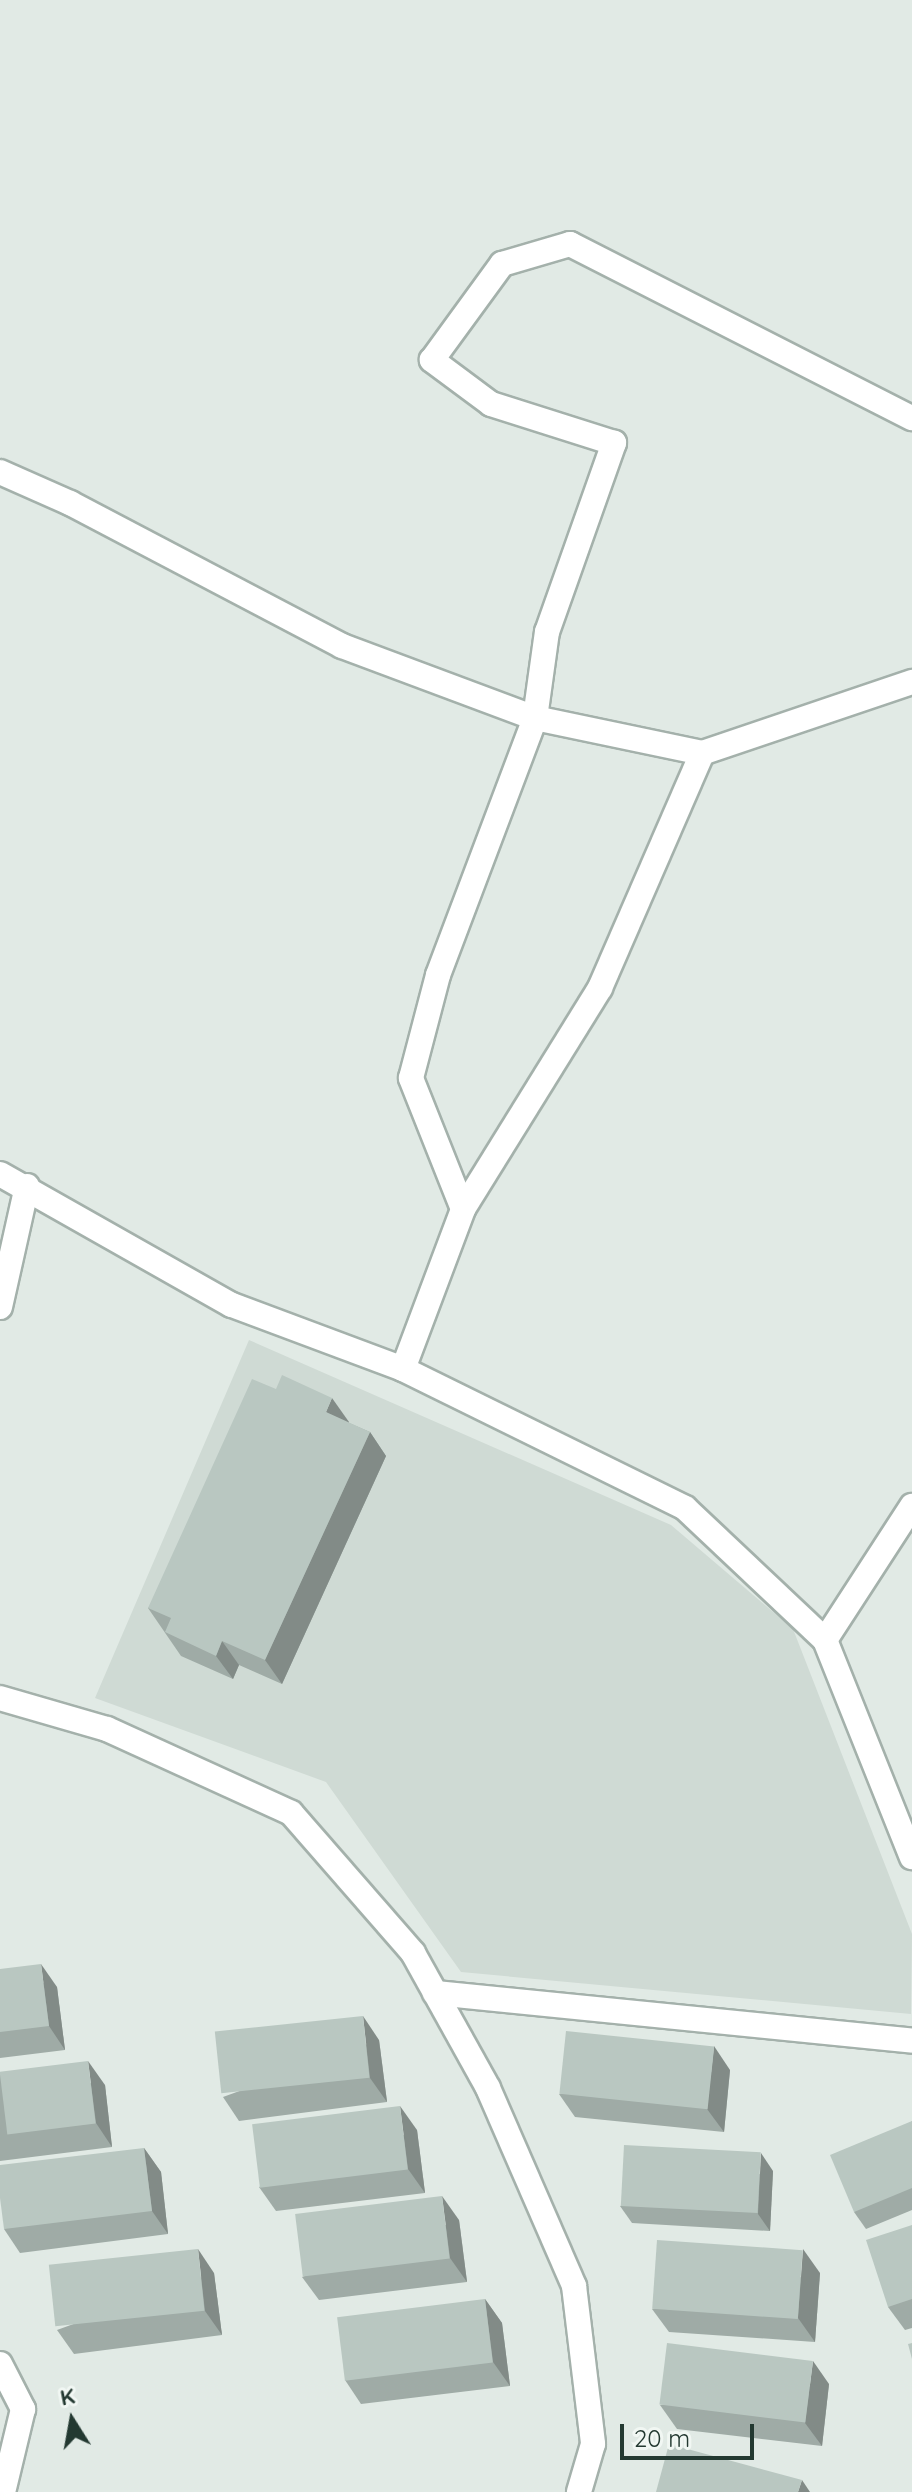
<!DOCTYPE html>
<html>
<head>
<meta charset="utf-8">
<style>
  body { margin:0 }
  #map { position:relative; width:912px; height:2492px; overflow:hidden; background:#e1eae5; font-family:Quicksand,sans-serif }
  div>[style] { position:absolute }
  .built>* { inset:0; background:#cfdad4 }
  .roads { filter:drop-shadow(2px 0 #a4b1ab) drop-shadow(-2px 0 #a4b1ab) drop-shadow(0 2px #a4b1ab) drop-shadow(0 -2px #a4b1ab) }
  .street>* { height:24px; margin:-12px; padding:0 12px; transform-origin:12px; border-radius:12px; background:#fff }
  .wall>* { inset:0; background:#9faba6 }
  .shaded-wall>* { inset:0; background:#828b87 }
  .building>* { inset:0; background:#b9c7c1; transform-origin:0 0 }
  span { translate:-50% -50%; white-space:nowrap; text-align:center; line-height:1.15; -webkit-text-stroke:7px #f1f7f3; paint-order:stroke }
  .north { position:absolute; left:32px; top:2380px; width:80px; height:80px; -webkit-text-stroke:6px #f1f7f3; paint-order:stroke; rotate:349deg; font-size:22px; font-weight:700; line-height:32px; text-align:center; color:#233931 }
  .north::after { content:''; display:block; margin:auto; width:28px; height:36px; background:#233931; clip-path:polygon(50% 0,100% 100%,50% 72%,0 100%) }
  .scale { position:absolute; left:620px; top:2424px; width:134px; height:36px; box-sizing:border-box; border:4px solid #233931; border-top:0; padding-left:10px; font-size:24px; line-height:28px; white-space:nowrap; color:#233931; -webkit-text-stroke:6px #f1f7f3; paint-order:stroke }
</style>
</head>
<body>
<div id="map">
  <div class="built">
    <i style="clip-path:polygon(249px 1340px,671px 1525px,793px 1629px,912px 1934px,911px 2014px,461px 1972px,326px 1782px,95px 1698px)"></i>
  </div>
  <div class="roads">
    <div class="street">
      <i style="left:0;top:472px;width:77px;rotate:23.9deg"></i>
      <i style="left:70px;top:503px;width:307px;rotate:27.7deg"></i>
      <i style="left:342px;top:646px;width:206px;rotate:20.5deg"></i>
      <i style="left:535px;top:718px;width:171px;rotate:11.8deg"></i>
      <i style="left:702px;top:753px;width:222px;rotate:-18.7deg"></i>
      <i style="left:0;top:1174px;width:266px;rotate:29.5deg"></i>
      <i style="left:232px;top:1305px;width:183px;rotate:20.5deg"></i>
      <i style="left:403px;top:1369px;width:314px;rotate:26.2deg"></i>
      <i style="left:685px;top:1508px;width:192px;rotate:43.3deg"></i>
      <i style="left:825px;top:1640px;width:234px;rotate:68.2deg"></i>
      <i style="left:463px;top:1209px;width:141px;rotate:-111.7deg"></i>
      <i style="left:411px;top:1078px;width:106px;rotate:-75.3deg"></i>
      <i style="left:438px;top:975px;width:275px;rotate:-69.3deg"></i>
      <i style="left:535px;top:718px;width:87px;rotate:-82.1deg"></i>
      <i style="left:547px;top:632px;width:201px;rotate:-70.5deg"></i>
      <i style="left:614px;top:443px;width:129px;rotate:-162.4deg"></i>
      <i style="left:491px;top:404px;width:74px;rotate:-143.3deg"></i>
      <i style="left:432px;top:360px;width:119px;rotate:-53.9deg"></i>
      <i style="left:502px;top:264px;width:71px;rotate:-16.4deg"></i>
      <i style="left:570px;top:244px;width:384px;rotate:27deg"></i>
      <i style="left:0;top:1307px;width:124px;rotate:-77.4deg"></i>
      <i style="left:403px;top:1369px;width:171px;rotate:-69.4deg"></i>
      <i style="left:463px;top:1209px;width:260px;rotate:-58.2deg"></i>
      <i style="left:600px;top:988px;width:256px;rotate:-66.5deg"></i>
      <i style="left:825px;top:1640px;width:160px;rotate:-57deg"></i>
      <i style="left:0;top:1698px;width:111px;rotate:16.2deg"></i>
      <i style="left:107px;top:1729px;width:202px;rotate:24.5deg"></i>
      <i style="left:291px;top:1813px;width:186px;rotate:48.9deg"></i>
      <i style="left:413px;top:1953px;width:154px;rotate:60.9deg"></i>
      <i style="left:488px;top:2088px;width:216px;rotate:66.5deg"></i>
      <i style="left:574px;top:2286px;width:159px;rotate:83.1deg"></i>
      <i style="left:593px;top:2444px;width:50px;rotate:106.3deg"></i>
      <i style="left:435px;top:1993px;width:479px;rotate:5.7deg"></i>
      <i style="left:0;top:2364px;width:51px;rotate:62.9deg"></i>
      <i style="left:23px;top:2409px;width:85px;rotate:103.5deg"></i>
    </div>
  </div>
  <div class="wall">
    <i style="clip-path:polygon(349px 1422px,349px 1423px,370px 1432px,386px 1456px,282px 1684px,239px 1665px,233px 1679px,181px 1656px,148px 1608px)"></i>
    <i style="clip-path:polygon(0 1969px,57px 1987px,65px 2050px,0 2058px)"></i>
    <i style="clip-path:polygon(379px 2040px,387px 2102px,239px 2121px,223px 2097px)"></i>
    <i style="clip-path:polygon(730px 2070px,724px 2132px,575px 2117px,559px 2094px)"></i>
    <i style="clip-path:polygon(0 2072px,105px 2085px,112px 2147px,0 2161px)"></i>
    <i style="clip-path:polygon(912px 2121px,912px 2210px,866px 2229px,854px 2212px)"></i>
    <i style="clip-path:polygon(417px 2130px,425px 2193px,276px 2211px,259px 2187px)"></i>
    <i style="clip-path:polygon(144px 2148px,161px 2172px,168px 2234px,20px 2253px,4px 2229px)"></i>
    <i style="clip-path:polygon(773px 2171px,770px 2231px,632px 2223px,620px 2206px)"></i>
    <i style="clip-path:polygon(459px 2220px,467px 2282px,319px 2300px,302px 2277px)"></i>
    <i style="clip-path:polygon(912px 2225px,912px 2328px,905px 2330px,888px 2307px)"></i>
    <i style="clip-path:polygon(214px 2273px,222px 2335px,74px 2354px,57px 2330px)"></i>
    <i style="clip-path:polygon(820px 2273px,815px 2342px,669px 2332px,652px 2309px)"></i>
    <i style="clip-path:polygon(485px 2299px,502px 2323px,510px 2386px,361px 2404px,345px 2380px)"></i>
    <i style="clip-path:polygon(829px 2384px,822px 2446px,677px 2429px,660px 2405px)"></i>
  </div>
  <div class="shaded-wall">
    <i style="clip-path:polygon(332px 1398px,349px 1422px,343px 1436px,326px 1412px)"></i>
    <i style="clip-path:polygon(370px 1432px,386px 1456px,282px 1684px,265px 1660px)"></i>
    <i style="clip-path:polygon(222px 1641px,239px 1665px,233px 1679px,216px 1656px)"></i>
    <i style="clip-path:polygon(41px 1964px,57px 1987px,65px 2050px,49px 2026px)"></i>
    <i style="clip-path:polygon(363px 2016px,379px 2040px,387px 2102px,370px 2078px)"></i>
    <i style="clip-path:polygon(714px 2046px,730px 2070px,724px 2132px,707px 2109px)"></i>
    <i style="clip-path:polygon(88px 2061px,105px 2085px,112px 2147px,96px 2123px)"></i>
    <i style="clip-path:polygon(400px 2106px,417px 2130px,425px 2193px,408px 2169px)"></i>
    <i style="clip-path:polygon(144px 2148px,161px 2172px,168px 2234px,152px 2211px)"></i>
    <i style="clip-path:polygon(761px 2153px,773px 2171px,770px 2231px,758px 2214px)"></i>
    <i style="clip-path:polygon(442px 2196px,459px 2220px,467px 2282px,450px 2258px)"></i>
    <i style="clip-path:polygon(198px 2249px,214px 2273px,222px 2335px,205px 2311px)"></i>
    <i style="clip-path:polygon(803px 2249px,820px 2273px,815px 2342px,798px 2318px)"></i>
    <i style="clip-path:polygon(485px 2299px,502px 2323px,510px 2386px,493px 2362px)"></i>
    <i style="clip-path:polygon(813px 2361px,829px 2384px,822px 2446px,805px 2423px)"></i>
    <i style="clip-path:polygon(802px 2480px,810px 2492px,798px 2492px)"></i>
  </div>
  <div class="building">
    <i style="clip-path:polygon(282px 1375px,332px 1398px,326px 1412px,370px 1432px,265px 1660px,222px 1641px,216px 1656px,165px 1632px,171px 1618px,148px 1608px,252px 1379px,276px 1389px)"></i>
    <i style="clip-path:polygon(41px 1964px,49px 2026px,0 2032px,0 1969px)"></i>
    <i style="left:363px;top:2016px;width:62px;height:149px;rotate:84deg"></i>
    <i style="left:566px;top:2031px;width:149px;height:63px;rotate:6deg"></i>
    <i style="left:88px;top:2061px;width:63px;height:89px;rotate:83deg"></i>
    <i style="left:400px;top:2106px;width:64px;height:149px;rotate:83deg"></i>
    <i style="clip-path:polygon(912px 2121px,912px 2188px,854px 2212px,830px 2155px)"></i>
    <i style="left:624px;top:2145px;width:137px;height:61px;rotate:3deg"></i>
    <i style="clip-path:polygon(144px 2148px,152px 2211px,4px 2229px,0 2198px,0 2165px)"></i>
    <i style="left:442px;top:2196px;width:63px;height:148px;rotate:83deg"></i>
    <i style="clip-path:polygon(912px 2225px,912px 2299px,888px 2307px,866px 2240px)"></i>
    <i style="left:657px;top:2240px;width:146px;height:69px;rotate:4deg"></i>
    <i style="left:198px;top:2249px;width:62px;height:150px;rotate:84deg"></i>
    <i style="left:485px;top:2299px;width:64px;height:149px;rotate:83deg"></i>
    <i style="left:667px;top:2343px;width:147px;height:62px;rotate:7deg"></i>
    <i style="clip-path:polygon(912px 2343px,912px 2359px,908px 2344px)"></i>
    <i style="clip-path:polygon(669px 2444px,802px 2480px,798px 2492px,656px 2492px)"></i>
  </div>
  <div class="north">K</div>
  <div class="scale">20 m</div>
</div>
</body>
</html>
